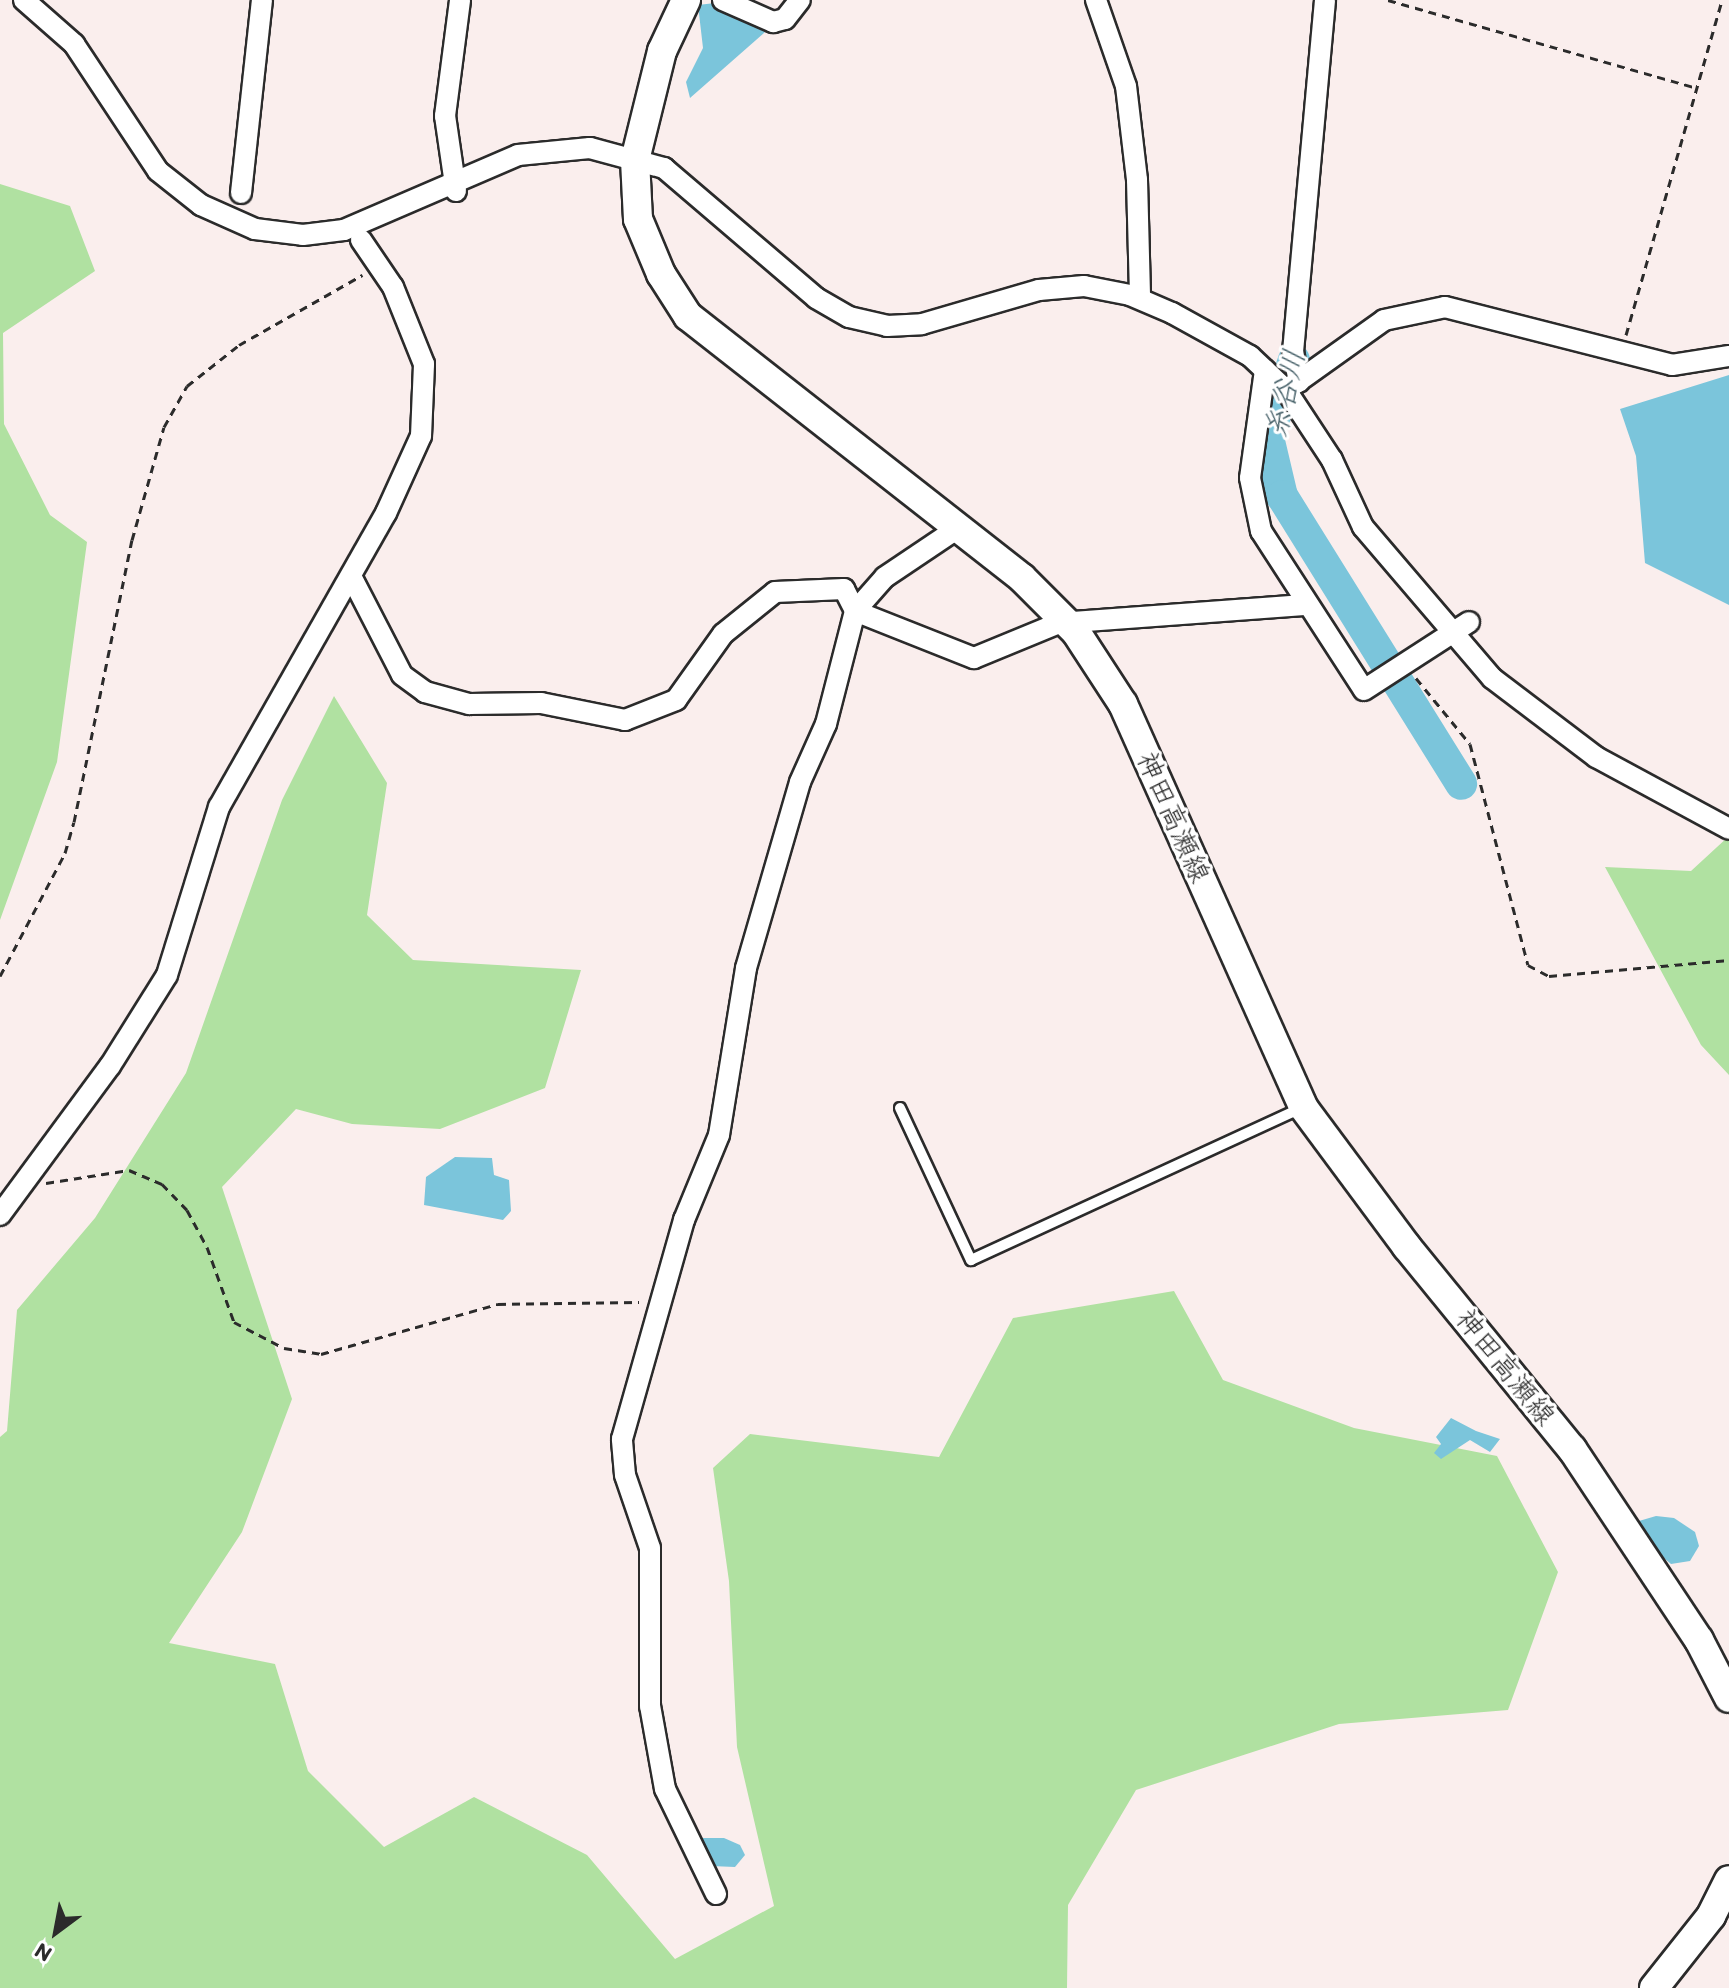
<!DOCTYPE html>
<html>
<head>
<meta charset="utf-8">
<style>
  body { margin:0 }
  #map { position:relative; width:1729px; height:1988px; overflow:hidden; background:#faeeed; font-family:Itim,"Klee One",sans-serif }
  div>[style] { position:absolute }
  .green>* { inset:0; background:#b0e1a1 }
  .water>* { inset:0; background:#7bc5db }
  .river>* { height:32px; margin:-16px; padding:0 16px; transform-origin:16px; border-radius:16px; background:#7bc5db }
  .path>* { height:3px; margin-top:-1.5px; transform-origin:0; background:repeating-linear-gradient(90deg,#2b2b2b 0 8px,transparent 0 14px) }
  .roads { filter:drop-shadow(2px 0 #2b2b2b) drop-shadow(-2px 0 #2b2b2b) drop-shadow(0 2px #2b2b2b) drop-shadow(0 -2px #2b2b2b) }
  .service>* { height:10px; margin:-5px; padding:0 5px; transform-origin:5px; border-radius:5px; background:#fff }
  .minor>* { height:20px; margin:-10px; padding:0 10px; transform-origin:10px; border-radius:10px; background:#fff }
  .secondary>* { height:28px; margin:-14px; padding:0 14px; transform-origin:14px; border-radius:14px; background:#fff }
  span { translate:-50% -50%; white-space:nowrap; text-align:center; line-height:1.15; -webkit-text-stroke:6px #fff; paint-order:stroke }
  .street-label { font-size:28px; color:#2b2b2b }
  .water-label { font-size:30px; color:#476169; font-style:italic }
  .north { position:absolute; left:16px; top:1892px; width:80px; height:80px; -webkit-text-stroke:6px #fff; paint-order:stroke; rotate:212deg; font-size:22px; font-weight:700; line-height:32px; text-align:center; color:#2b2b2b }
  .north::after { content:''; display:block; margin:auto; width:28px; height:36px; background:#2b2b2b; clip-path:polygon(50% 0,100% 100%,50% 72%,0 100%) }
</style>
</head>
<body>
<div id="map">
  <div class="green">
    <i style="clip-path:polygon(0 184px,70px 206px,95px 271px,3px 333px,4px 424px,50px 515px,87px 542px,57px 762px,0 920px)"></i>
    <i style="clip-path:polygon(334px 696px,387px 783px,367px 915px,413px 960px,581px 970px,545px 1088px,440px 1129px,352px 1124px,296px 1109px,222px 1187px,292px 1399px,242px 1532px,169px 1643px,275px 1664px,308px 1771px,384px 1847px,474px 1797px,587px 1855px,675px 1959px,774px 1906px,737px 1747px,729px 1581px,713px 1468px,750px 1434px,939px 1457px,1013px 1318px,1174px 1291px,1223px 1380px,1354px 1428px,1497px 1456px,1558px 1572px,1508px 1710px,1339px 1724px,1136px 1790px,1068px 1905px,1067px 1988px,0 1988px,0 1437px,7px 1431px,17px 1310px,95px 1218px,186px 1073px,282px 800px)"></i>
    <i style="clip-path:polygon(1729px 836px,1729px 1075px,1701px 1045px,1605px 867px,1691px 871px)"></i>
  </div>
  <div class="water">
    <i style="clip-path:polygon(715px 3px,765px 32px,690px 98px,686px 82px,703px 48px,698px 5px)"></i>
    <i style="clip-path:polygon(1729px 375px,1729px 605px,1645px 563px,1636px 456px,1620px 409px)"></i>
    <i style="clip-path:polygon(455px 1157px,492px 1158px,494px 1175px,509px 1180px,511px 1211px,503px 1220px,424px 1205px,426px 1177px)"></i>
    <i style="clip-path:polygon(1451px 1418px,1476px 1431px,1500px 1439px,1490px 1452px,1470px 1440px,1441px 1459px,1434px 1453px,1441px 1444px,1436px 1437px)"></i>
    <i style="clip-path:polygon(1656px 1516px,1674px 1518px,1695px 1532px,1699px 1546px,1690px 1561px,1671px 1564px,1659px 1554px,1639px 1521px)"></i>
    <i style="clip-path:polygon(698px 1838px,724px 1838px,740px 1845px,745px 1855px,735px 1867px,711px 1866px)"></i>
  </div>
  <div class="river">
    <i style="left:1294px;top:360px;width:81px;rotate:108.7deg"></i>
    <i style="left:1268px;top:437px;width:61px;rotate:76.7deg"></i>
    <i style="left:1282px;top:496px;width:339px;rotate:58.1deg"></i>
  </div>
  <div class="path">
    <i style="left:1388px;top:0;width:320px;rotate:15.9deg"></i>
    <i style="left:1626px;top:335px;width:348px;rotate:-74deg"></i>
    <i style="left:1416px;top:678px;width:85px;rotate:50.7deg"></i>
    <i style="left:1470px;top:744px;width:228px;rotate:75.3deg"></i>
    <i style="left:1528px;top:965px;width:24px;rotate:28deg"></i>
    <i style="left:1549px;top:976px;width:181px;rotate:-5.1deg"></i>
    <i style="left:0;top:976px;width:139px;rotate:-62.1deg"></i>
    <i style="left:65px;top:853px;width:32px;rotate:-74deg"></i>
    <i style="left:74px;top:822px;width:288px;rotate:-78.4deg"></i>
    <i style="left:132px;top:540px;width:117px;rotate:-74.2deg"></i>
    <i style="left:164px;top:427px;width:47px;rotate:-60.7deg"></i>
    <i style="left:187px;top:386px;width:66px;rotate:-38.3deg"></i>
    <i style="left:239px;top:345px;width:142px;rotate:-29.6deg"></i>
    <i style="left:46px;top:1183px;width:84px;rotate:-8.9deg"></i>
    <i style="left:129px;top:1170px;width:36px;rotate:23deg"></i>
    <i style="left:162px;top:1184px;width:36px;rotate:46deg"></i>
    <i style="left:187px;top:1210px;width:42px;rotate:61.6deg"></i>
    <i style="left:207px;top:1247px;width:80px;rotate:70.2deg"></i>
    <i style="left:234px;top:1322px;width:56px;rotate:27.5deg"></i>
    <i style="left:284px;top:1348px;width:37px;rotate:9deg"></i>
    <i style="left:321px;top:1354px;width:184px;rotate:-15.8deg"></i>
    <i style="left:498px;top:1304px;width:141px;rotate:-0.8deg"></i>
  </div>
  <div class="roads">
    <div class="service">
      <i style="left:900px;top:1108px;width:168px;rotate:65deg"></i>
      <i style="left:971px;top:1260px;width:363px;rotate:-24.7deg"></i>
    </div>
    <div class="minor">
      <i style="left:24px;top:0;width:67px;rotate:41.3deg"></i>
      <i style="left:74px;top:44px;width:152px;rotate:56.5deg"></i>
      <i style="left:158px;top:171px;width:55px;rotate:38.3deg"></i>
      <i style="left:201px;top:205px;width:59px;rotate:24deg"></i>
      <i style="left:255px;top:229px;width:48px;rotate:7.1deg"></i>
      <i style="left:303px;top:235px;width:41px;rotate:-7deg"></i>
      <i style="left:344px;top:230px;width:189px;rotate:-23.3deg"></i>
      <i style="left:518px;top:155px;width:72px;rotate:-5.6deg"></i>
      <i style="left:590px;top:148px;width:77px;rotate:15.1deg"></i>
      <i style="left:664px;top:168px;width:200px;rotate:40.5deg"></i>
      <i style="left:816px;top:298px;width:38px;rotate:30deg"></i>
      <i style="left:849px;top:317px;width:39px;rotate:13deg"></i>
      <i style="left:887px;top:326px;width:35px;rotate:-3deg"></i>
      <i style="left:922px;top:324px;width:122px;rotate:-16.2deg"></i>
      <i style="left:1039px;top:290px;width:45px;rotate:-5.1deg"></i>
      <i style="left:1084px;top:286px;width:47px;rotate:11.1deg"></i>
      <i style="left:1130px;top:295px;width:46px;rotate:23.2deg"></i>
      <i style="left:1172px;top:313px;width:89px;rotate:28.9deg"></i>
      <i style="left:1250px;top:356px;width:50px;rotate:43.4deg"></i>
      <i style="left:1286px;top:390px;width:84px;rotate:56.7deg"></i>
      <i style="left:1332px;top:460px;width:74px;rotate:65.2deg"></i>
      <i style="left:1363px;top:527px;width:199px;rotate:49.5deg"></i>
      <i style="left:1492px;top:678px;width:131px;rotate:37.2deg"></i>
      <i style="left:1596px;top:757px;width:151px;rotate:28.4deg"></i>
      <i style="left:723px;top:0;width:55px;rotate:23.7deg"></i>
      <i style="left:773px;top:22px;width:12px;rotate:-14deg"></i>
      <i style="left:785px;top:19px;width:24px;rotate:-52deg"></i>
      <i style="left:1096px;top:0;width:91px;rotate:70.8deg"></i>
      <i style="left:1126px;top:86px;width:95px;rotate:83.3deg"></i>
      <i style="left:1137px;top:180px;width:118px;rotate:88.5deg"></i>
      <i style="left:456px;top:191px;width:76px;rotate:-98.3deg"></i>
      <i style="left:445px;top:116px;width:117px;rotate:-82.6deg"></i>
      <i style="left:241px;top:193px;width:194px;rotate:-83.8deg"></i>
      <i style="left:1265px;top:370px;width:109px;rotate:97.9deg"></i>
      <i style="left:1250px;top:478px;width:54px;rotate:78.3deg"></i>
      <i style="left:1261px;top:531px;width:189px;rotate:57.1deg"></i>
      <i style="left:1364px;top:690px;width:125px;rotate:-32.9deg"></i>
      <i style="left:1299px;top:382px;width:31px;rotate:-101deg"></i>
      <i style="left:1293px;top:352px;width:353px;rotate:-84.8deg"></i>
      <i style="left:1286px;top:390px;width:120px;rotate:-35.5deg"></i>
      <i style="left:1384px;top:320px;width:62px;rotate:-12deg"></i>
      <i style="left:1445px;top:307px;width:234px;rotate:14.3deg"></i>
      <i style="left:1672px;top:365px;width:58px;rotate:-9deg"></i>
      <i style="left:351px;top:576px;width:111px;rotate:62.7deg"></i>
      <i style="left:402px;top:675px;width:29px;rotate:36deg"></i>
      <i style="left:425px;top:692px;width:46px;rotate:15.3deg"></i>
      <i style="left:469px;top:704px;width:72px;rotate:-0.8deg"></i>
      <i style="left:541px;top:703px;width:86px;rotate:11.4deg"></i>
      <i style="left:625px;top:720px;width:55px;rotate:-21.4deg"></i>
      <i style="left:676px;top:700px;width:81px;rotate:-54.5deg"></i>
      <i style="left:723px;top:634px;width:67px;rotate:-38.9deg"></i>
      <i style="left:775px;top:592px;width:69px;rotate:-2.5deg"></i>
      <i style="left:844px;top:589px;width:25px;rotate:63deg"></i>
      <i style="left:855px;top:611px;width:128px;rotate:21.6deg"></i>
      <i style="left:974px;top:658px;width:92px;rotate:-22.4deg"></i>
      <i style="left:1059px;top:623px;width:246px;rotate:-4.2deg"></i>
      <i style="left:0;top:1215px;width:185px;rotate:-53.6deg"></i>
      <i style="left:110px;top:1066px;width:107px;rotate:-57.9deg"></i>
      <i style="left:167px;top:975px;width:176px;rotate:-72.8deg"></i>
      <i style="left:219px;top:807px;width:338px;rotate:-60.4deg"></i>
      <i style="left:386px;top:513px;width:85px;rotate:-65.6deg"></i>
      <i style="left:421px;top:436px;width:72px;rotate:-87.6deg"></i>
      <i style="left:424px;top:364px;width:83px;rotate:-111.9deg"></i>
      <i style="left:393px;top:287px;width:57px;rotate:-124.2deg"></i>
      <i style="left:716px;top:1894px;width:117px;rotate:-115.9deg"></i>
      <i style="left:665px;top:1789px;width:84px;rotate:-100.2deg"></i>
      <i style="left:650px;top:1706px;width:158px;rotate:-90deg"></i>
      <i style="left:650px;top:1548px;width:77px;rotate:-108.9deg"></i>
      <i style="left:625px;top:1475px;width:36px;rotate:-95deg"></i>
      <i style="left:622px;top:1439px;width:228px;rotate:-74.2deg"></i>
      <i style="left:684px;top:1220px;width:92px;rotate:-67.6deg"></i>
      <i style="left:719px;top:1135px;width:169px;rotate:-80.8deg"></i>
      <i style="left:746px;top:968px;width:194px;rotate:-73.8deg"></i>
      <i style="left:800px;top:782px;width:64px;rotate:-65.9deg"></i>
      <i style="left:826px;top:724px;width:117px;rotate:-75.6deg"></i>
      <i style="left:855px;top:611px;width:45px;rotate:-48.6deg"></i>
      <i style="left:885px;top:577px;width:88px;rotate:-33.9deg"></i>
    </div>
    <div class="secondary">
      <i style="left:686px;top:0;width:56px;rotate:115.2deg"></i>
      <i style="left:662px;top:51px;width:112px;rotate:103.9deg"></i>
      <i style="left:635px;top:160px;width:59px;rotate:87.1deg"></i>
      <i style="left:638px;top:219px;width:60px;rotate:67.3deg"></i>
      <i style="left:661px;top:274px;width:50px;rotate:57.3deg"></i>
      <i style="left:688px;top:316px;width:424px;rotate:38.1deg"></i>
      <i style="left:1022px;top:578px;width:76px;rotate:45deg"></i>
      <i style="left:1076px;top:632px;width:86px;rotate:56.9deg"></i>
      <i style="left:1123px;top:704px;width:441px;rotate:65.9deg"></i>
      <i style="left:1303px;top:1107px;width:174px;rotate:53.4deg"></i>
      <i style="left:1407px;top:1247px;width:261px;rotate:50.8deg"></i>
      <i style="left:1572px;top:1449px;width:229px;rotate:56.4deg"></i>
      <i style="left:1699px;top:1640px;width:65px;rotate:62.7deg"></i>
      <i style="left:1654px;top:1988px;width:92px;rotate:-51.6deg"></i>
      <i style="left:1711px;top:1916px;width:40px;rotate:-63.4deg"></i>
    </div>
  </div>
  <div class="street-label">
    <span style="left:1174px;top:817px;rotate:66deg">神田高瀬線</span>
    <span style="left:1506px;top:1367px;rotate:51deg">神田高瀬線</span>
  </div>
  <div class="water-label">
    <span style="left:1285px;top:394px;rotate:-77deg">糸谷川</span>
  </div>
  <div class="north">N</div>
</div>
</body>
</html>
